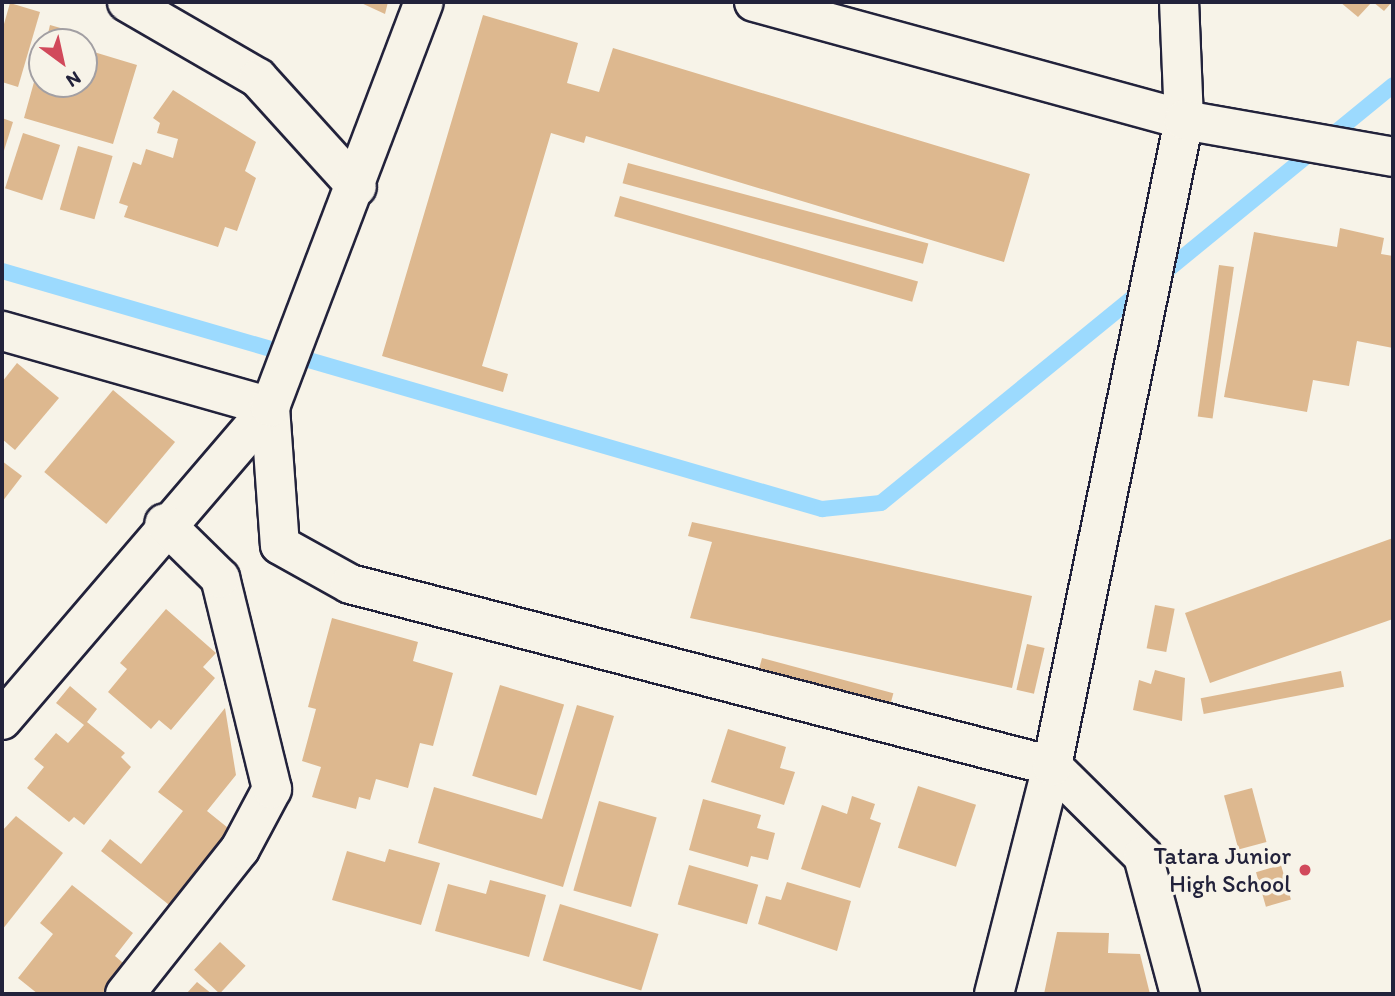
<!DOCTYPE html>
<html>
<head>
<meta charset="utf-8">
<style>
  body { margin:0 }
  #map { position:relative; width:1395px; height:996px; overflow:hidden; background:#f7f3e8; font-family:Itim,sans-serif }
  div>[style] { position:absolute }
  .stream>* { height:16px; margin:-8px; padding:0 8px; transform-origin:8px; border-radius:8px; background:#9cdafe }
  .building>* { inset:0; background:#ddb88f; transform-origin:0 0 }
  .roads { filter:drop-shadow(2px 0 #22223b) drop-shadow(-2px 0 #22223b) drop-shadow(0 2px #22223b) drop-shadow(0 -2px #22223b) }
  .minor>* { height:38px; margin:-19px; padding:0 19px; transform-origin:19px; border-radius:19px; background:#f7f3e8 }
  .tertiary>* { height:38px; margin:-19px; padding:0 19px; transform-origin:19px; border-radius:19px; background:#f7f3e8 }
  .dots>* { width:19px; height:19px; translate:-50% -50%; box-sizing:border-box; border:4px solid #f7f3e8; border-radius:50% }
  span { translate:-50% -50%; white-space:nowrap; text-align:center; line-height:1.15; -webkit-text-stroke:7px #f7f3e8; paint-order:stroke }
  .poi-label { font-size:24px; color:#22223b }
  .right { translate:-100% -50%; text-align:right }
  .frame { position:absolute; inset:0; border:4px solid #22223b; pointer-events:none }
  .north { position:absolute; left:28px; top:28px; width:70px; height:70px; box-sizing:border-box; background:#f7f3e8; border:2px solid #a29fa3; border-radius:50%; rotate:147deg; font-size:19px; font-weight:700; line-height:28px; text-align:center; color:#22223b }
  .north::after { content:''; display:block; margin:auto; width:24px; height:32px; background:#d1495b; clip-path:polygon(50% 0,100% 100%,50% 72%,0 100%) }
</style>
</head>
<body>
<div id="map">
  <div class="stream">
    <i style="left:2px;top:271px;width:854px;rotate:16.19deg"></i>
    <i style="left:822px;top:509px;width:59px;rotate:-5.8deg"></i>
    <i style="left:881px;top:503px;width:337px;rotate:-39.2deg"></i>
    <i style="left:1160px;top:276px;width:301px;rotate:-39.3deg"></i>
  </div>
  <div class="building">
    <i style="clip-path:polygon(359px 2px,388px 2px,385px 14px)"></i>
    <i style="clip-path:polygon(1340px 2px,1372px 2px,1358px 17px)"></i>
    <i style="clip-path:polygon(1373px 2px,1392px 2px,1384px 11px)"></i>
    <i style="clip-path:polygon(10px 3px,40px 12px,18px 87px,2px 82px,2px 31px)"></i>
    <i style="clip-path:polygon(483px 15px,578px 43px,567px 83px,599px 92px,613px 48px,1030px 174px,1004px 262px,586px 136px,584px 143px,551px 133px,482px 366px,508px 374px,503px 392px,382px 356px)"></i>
    <i style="clip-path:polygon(50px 25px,71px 31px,67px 42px,46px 42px)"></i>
    <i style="clip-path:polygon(84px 49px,137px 65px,113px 144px,24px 118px,41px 57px,42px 84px,84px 84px)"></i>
    <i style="clip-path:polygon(173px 90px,256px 142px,245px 171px,256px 178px,237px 231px,225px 227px,218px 247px,124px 217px,128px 206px,119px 203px,133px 162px,141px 165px,146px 149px,173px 158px,178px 139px,157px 133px,160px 123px,153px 118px)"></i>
    <i style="clip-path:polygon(2px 118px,13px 122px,2px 157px)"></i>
    <i style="left:23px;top:133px;width:39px;height:58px;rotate:18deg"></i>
    <i style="left:78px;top:146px;width:36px;height:66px;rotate:16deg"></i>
    <i style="left:628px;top:163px;width:311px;height:21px;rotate:15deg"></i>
    <i style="left:620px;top:196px;width:310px;height:21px;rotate:16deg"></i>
    <i style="clip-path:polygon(1340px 228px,1384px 238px,1381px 254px,1393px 256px,1393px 348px,1357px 341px,1349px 386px,1313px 380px,1307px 412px,1224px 397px,1254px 232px,1337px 247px)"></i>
    <i style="left:1219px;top:265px;width:15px;height:153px;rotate:8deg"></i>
    <i style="clip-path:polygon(17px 363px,59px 398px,15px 450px,2px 439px,2px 382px)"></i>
    <i style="left:113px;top:390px;width:81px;height:107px;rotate:40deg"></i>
    <i style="clip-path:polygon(2px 461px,22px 476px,2px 502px)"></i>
    <i style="clip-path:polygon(692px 522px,1032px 596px,1012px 688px,690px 618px,712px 542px,688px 536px)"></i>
    <i style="clip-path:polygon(1393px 538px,1393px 619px,1210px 683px,1185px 613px)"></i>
    <i style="left:1155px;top:605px;width:20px;height:44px;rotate:11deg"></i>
    <i style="clip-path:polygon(166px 609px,216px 653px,203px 667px,215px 678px,171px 730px,159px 720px,151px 729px,108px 692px,127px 669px,120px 663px)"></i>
    <i style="clip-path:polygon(332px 618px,418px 642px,413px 661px,453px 673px,433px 746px,420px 743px,408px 788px,376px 779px,370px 800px,359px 797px,356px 809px,312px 797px,321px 767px,302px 761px,316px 709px,308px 707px)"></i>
    <i style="left:1027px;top:644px;width:18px;height:47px;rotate:13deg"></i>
    <i style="left:762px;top:658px;width:136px;height:19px;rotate:15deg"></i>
    <i style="clip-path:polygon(1155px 670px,1185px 678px,1182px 721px,1133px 710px,1139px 680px,1151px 684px)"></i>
    <i style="left:1341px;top:671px;width:16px;height:143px;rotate:79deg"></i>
    <i style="left:500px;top:685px;width:67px;height:95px;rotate:17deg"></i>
    <i style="clip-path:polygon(70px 686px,97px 709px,87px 722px,125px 753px,121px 757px,131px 767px,84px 825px,74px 817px,69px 822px,27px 788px,44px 767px,34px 759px,56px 733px,68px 743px,84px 725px,56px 703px)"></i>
    <i style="clip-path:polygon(577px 705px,614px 716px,563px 887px,418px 843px,434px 787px,542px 819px)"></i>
    <i style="clip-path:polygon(225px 708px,236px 775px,207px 811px,233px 832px,173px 908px,101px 851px,110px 839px,141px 864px,183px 811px,158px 792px)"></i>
    <i style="clip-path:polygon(728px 729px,786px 747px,780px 768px,795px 772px,784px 805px,711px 782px)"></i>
    <i style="left:918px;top:786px;width:61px;height:65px;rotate:18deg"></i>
    <i style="left:1252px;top:788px;width:56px;height:29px;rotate:75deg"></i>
    <i style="clip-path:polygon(852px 796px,875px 804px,870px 819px,881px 823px,860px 888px,801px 869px,822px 805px,847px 814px)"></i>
    <i style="clip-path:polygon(703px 799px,761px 815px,757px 828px,775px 833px,768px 860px,751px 856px,748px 867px,689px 850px)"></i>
    <i style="left:599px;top:801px;width:60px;height:93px;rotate:16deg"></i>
    <i style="clip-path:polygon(16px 816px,63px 853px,2px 930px,2px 831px)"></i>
    <i style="clip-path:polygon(389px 849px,440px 863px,421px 925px,332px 900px,347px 851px,385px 862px)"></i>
    <i style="left:689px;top:865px;width:72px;height:41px;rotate:16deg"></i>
    <i style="left:1281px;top:865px;width:36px;height:26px;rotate:74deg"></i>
    <i style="clip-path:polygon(490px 880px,546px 895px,529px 957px,435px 931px,448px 884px,486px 894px)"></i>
    <i style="clip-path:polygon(787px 882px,851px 901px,837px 951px,758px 924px,766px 896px,781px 900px)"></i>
    <i style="clip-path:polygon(72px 885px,133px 933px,115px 956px,129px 968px,108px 994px,38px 994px,18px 978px,53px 934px,40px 923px)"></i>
    <i style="left:560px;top:904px;width:103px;height:59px;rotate:17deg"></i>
    <i style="clip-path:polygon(1057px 932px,1109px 933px,1108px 953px,1140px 954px,1150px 994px,1044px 994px)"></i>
    <i style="left:220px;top:942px;width:35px;height:38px;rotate:43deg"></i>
    <i style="clip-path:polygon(197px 982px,212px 994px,186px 994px)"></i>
  </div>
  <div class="roads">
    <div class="minor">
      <i style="left:127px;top:2px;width:151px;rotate:30.1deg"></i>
      <i style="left:258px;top:78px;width:147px;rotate:47.8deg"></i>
      <i style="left:2px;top:331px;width:279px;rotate:15.8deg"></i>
      <i style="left:270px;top:407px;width:138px;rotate:85.9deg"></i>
      <i style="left:280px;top:545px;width:80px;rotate:29.1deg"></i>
      <i style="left:350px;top:584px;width:725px;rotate:14.53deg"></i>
      <i style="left:1052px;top:766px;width:128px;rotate:44.7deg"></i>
      <i style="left:1143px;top:856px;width:143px;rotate:75deg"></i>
      <i style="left:2px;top:720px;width:412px;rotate:-49.4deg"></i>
      <i style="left:270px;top:407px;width:433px;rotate:-69.2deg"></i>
      <i style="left:125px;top:994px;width:185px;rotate:-51.6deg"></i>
      <i style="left:240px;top:849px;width:68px;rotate:-61.9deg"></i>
      <i style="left:272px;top:789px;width:217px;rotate:-103.8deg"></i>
      <i style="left:220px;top:578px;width:78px;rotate:-135.5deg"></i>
      <i style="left:994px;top:994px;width:235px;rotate:-75.7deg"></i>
      <i style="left:1052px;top:766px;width:659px;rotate:-78.45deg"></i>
      <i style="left:1184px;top:120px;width:118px;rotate:-92.4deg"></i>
    </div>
    <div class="tertiary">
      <i style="left:754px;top:2px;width:446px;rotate:15.3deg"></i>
      <i style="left:1184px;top:120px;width:212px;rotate:10deg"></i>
    </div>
  </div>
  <div class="dots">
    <i style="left:1305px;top:870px;background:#d1495b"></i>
  </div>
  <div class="poi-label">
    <span class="right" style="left:1291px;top:870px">Tatara Junior<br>High School</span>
  </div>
  <div class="frame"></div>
  <div class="north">N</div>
</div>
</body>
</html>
